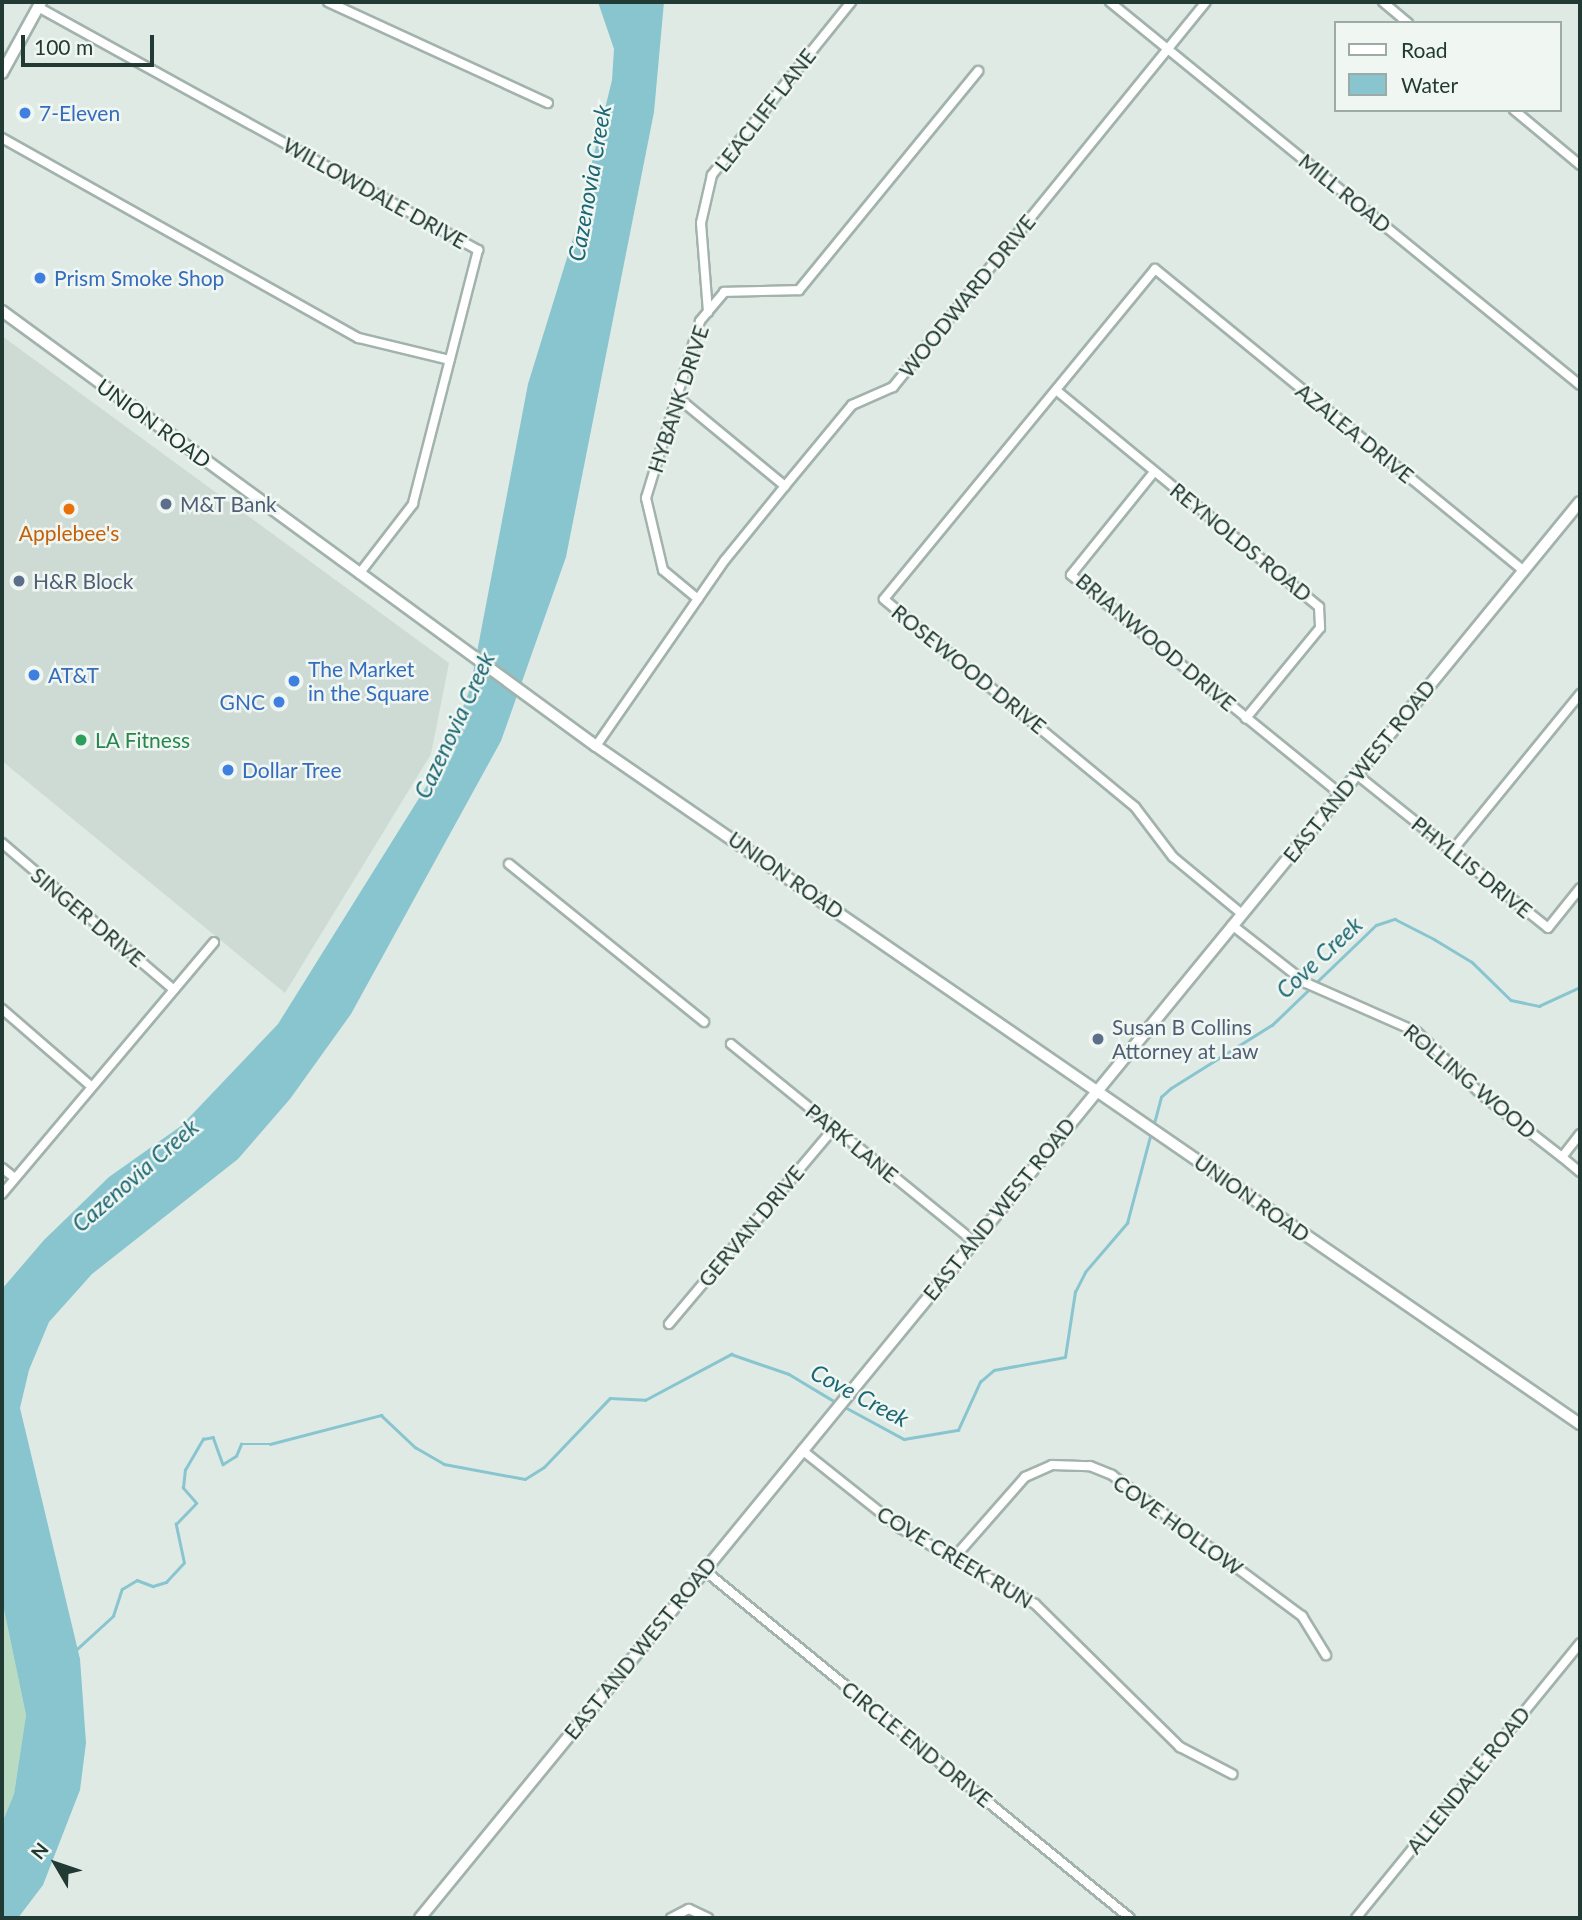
<!DOCTYPE html>
<html>
<head>
<meta charset="utf-8">
<style>
  body { margin:0 }
  #map { position:relative; width:1582px; height:1920px; overflow:hidden; background:#dfeae5; font-family:Lato,sans-serif }
  div>[style] { position:absolute }
  .built>* { inset:0; background:#cedad4 }
  .green>* { inset:0; background:#b8dbc1 }
  .water>* { inset:0; background:#88c5cf }
  .stream>* { height:2.5px; margin:-1.25px; padding:0 1.25px; transform-origin:1.25px; border-radius:1.25px; background:#88c5cf }
  .roads { filter:drop-shadow(2px 0 #a2b2ac) drop-shadow(-2px 0 #a2b2ac) drop-shadow(0 2px #a2b2ac) drop-shadow(0 -2px #a2b2ac) }
  .street>* { height:8px; margin:-4px; padding:0 4px; transform-origin:4px; border-radius:4px; background:#fff }
  .secondary>* { height:10px; margin:-5px; padding:0 5px; transform-origin:5px; border-radius:5px; background:#fff }
  .dots>* { width:19px; height:19px; translate:-50% -50%; box-sizing:border-box; border:4px solid #f0f7f3; border-radius:50% }
  span { translate:-50% -50%; white-space:nowrap; text-align:center; line-height:1.15; -webkit-text-stroke:5px #f0f7f3; paint-order:stroke }
  .street-label { font-size:21px; color:#213a33 }
  .shop-label { font-size:21px; color:#366cbe }
  .left { translate:0 -50%; text-align:left }
  .right { translate:-100% -50%; text-align:right }
  .service-label { font-size:21px; color:#4e5e75 }
  .food-label { font-size:21px; color:#c56008 }
  .leisure-label { font-size:21px; color:#27864d }
  .water-label { font-size:23px; color:#1c6774; font-style:italic }
  .frame { position:absolute; inset:0; border:4px solid #213a33; pointer-events:none }
  .legend { position:absolute; left:1334px; top:21px; width:228px; height:91px; box-sizing:border-box; background:#f0f7f3; border:2px solid #9daba6; margin:0; padding:9px 12px; list-style:none; font-size:21px; color:#213a33 }
  .legend li { display:flex; align-items:center; gap:14px; height:35px }
  .legend b { width:35px; border:2px solid #9daba6 }
  .north { position:absolute; left:21px; top:1829px; width:70px; height:70px; -webkit-text-stroke:5px #f0f7f3; paint-order:stroke; rotate:309deg; font-size:19px; font-weight:700; line-height:28px; text-align:center; color:#213a33 }
  .north::after { content:''; display:block; margin:auto; width:24px; height:32px; background:#213a33; clip-path:polygon(50% 0,100% 100%,50% 72%,0 100%) }
  .scale { position:absolute; left:21px; top:35px; width:133px; height:32px; box-sizing:border-box; border:4px solid #213a33; border-top:0; padding-left:9px; font-size:21px; line-height:24px; white-space:nowrap; color:#213a33; -webkit-text-stroke:5px #f0f7f3; paint-order:stroke }
</style>
</head>
<body>
<div id="map">
  <div class="built">
    <i style="clip-path:polygon(2px 336px,449px 663px,431px 754px,285px 993px,2px 761px)"></i>
  </div>
  <div class="green">
    <i style="clip-path:polygon(2px 1600px,26px 1715px,14px 1794px,2px 1823px)"></i>
  </div>
  <div class="water">
    <i style="clip-path:polygon(598px 2px,664px 2px,654px 112px,566px 557px,501px 741px,351px 1014px,290px 1099px,238px 1159px,92px 1274px,49px 1322px,29px 1370px,20px 1408px,80px 1659px,86px 1743px,80px 1790px,43px 1885px,18px 1918px,2px 1918px,2px 1823px,14px 1794px,26px 1715px,2px 1600px,2px 1289px,44px 1240px,109px 1177px,181px 1126px,278px 1024px,441px 763px,470px 689px,528px 384px,575px 232px,612px 80px,614px 49px)"></i>
  </div>
  <div class="stream">
    <i style="left:1153px;top:1127px;width:31px;rotate:-75deg"></i>
    <i style="left:1161px;top:1097px;width:13px;rotate:-42deg"></i>
    <i style="left:1171px;top:1088px;width:119px;rotate:-32deg"></i>
    <i style="left:1272px;top:1025px;width:144px;rotate:-43.9deg"></i>
    <i style="left:1376px;top:925px;width:20px;rotate:-18deg"></i>
    <i style="left:1395px;top:919px;width:44px;rotate:27.1deg"></i>
    <i style="left:1434px;top:939px;width:44px;rotate:31.2deg"></i>
    <i style="left:1472px;top:962px;width:54px;rotate:44.3deg"></i>
    <i style="left:1511px;top:1000px;width:29px;rotate:12deg"></i>
    <i style="left:1539px;top:1006px;width:45px;rotate:-24.9deg"></i>
    <i style="left:845px;top:1407px;width:67px;rotate:28.5deg"></i>
    <i style="left:904px;top:1439px;width:55px;rotate:-9.5deg"></i>
    <i style="left:958px;top:1430px;width:53px;rotate:-65.4deg"></i>
    <i style="left:980px;top:1382px;width:18px;rotate:-41deg"></i>
    <i style="left:994px;top:1370px;width:72px;rotate:-10.4deg"></i>
    <i style="left:1065px;top:1357px;width:66px;rotate:-81.3deg"></i>
    <i style="left:1075px;top:1292px;width:22px;rotate:-63deg"></i>
    <i style="left:1085px;top:1272px;width:65px;rotate:-49.4deg"></i>
    <i style="left:1127px;top:1223px;width:93px;rotate:-75.1deg"></i>
    <i style="left:77px;top:1649px;width:49px;rotate:-42.5deg"></i>
    <i style="left:113px;top:1616px;width:28px;rotate:-72deg"></i>
    <i style="left:122px;top:1589px;width:17px;rotate:-31deg"></i>
    <i style="left:137px;top:1580px;width:17px;rotate:21deg"></i>
    <i style="left:153px;top:1586px;width:14px;rotate:-17deg"></i>
    <i style="left:166px;top:1582px;width:26px;rotate:-47deg"></i>
    <i style="left:184px;top:1563px;width:40px;rotate:-102deg"></i>
    <i style="left:176px;top:1524px;width:29px;rotate:-46deg"></i>
    <i style="left:196px;top:1503px;width:20px;rotate:-131deg"></i>
    <i style="left:183px;top:1488px;width:18px;rotate:-84deg"></i>
    <i style="left:185px;top:1470px;width:36px;rotate:-60deg"></i>
    <i style="left:203px;top:1439px;width:10px;rotate:-11deg"></i>
    <i style="left:213px;top:1437px;width:29px;rotate:70deg"></i>
    <i style="left:223px;top:1464px;width:15px;rotate:-32deg"></i>
    <i style="left:236px;top:1456px;width:13px;rotate:-67deg"></i>
    <i style="left:241px;top:1444px;width:29px"></i>
    <i style="left:270px;top:1444px;width:115px;rotate:-14.6deg"></i>
    <i style="left:381px;top:1415px;width:47px;rotate:43.3deg"></i>
    <i style="left:415px;top:1447px;width:34px;rotate:30deg"></i>
    <i style="left:444px;top:1464px;width:82px;rotate:10.5deg"></i>
    <i style="left:525px;top:1479px;width:22px;rotate:-32deg"></i>
    <i style="left:544px;top:1467px;width:95px;rotate:-46.3deg"></i>
    <i style="left:610px;top:1398px;width:35px;rotate:3deg"></i>
    <i style="left:645px;top:1400px;width:98px;rotate:-28.1deg"></i>
    <i style="left:731px;top:1354px;width:61px;rotate:19deg"></i>
    <i style="left:789px;top:1374px;width:58px;rotate:31deg"></i>
  </div>
  <div class="roads">
    <div class="street">
      <i style="left:328px;top:2px;width:242px;rotate:24.7deg"></i>
      <i style="left:1110px;top:2px;width:606px;rotate:39.18deg"></i>
      <i style="left:1383px;top:2px;width:33px;rotate:40deg"></i>
      <i style="left:38px;top:7px;width:503px;rotate:28.91deg"></i>
      <i style="left:478px;top:250px;width:262px;rotate:104.4deg"></i>
      <i style="left:413px;top:504px;width:88px;rotate:127.6deg"></i>
      <i style="left:1514px;top:110px;width:86px;rotate:39.8deg"></i>
      <i style="left:2px;top:138px;width:409px;rotate:29.3deg"></i>
      <i style="left:359px;top:338px;width:93px;rotate:13.7deg"></i>
      <i style="left:708px;top:312px;width:89px;rotate:-94.5deg"></i>
      <i style="left:701px;top:223px;width:49px;rotate:-77.1deg"></i>
      <i style="left:712px;top:175px;width:222px;rotate:-51.2deg"></i>
      <i style="left:1056px;top:390px;width:341px;rotate:39.5deg"></i>
      <i style="left:1319px;top:607px;width:21px;rotate:87deg"></i>
      <i style="left:1320px;top:628px;width:117px;rotate:129.4deg"></i>
      <i style="left:677px;top:397px;width:140px;rotate:39.5deg"></i>
      <i style="left:1154px;top:472px;width:132px;rotate:128.9deg"></i>
      <i style="left:1071px;top:575px;width:347px;rotate:39.1deg"></i>
      <i style="left:698px;top:599px;width:45px;rotate:-140.4deg"></i>
      <i style="left:663px;top:570px;width:74px;rotate:-103.3deg"></i>
      <i style="left:646px;top:498px;width:185px;rotate:-73deg"></i>
      <i style="left:700px;top:321px;width:38px;rotate:-50deg"></i>
      <i style="left:724px;top:292px;width:75px;rotate:-1.5deg"></i>
      <i style="left:799px;top:290px;width:283px;rotate:-50.7deg"></i>
      <i style="left:596px;top:746px;width:226px;rotate:-55.3deg"></i>
      <i style="left:725px;top:560px;width:95px;rotate:-51deg"></i>
      <i style="left:785px;top:486px;width:105px;rotate:-50.4deg"></i>
      <i style="left:852px;top:405px;width:45px;rotate:-23.7deg"></i>
      <i style="left:893px;top:387px;width:496px;rotate:-50.9deg"></i>
      <i style="left:1356px;top:774px;width:246px;rotate:38.7deg"></i>
      <i style="left:1548px;top:928px;width:51px;rotate:-51.3deg"></i>
      <i style="left:2px;top:843px;width:226px;rotate:40.5deg"></i>
      <i style="left:1452px;top:851px;width:203px;rotate:-50.8deg"></i>
      <i style="left:509px;top:864px;width:251px;rotate:39deg"></i>
      <i style="left:1242px;top:914px;width:89px;rotate:-140.4deg"></i>
      <i style="left:1173px;top:857px;width:63px;rotate:-127.2deg"></i>
      <i style="left:1135px;top:807px;width:326px;rotate:-140.4deg"></i>
      <i style="left:884px;top:599px;width:427px;rotate:-50.6deg"></i>
      <i style="left:1155px;top:269px;width:477px;rotate:39.3deg"></i>
      <i style="left:1232px;top:925px;width:94px;rotate:38.1deg"></i>
      <i style="left:1306px;top:983px;width:121px;rotate:23.8deg"></i>
      <i style="left:1417px;top:1032px;width:89px;rotate:44.1deg"></i>
      <i style="left:1481px;top:1094px;width:103px;rotate:37.9deg"></i>
      <i style="left:2px;top:1009px;width:118px;rotate:40.9deg"></i>
      <i style="left:731px;top:1044px;width:312px;rotate:39.1deg"></i>
      <i style="left:1580px;top:1134px;width:29px;rotate:128deg"></i>
      <i style="left:1562px;top:1157px;width:23px;rotate:40deg"></i>
      <i style="left:2px;top:1168px;width:16px;rotate:38deg"></i>
      <i style="left:2px;top:1194px;width:329px;rotate:-49.9deg"></i>
      <i style="left:669px;top:1324px;width:256px;rotate:-49.9deg"></i>
      <i style="left:802px;top:1450px;width:125px;rotate:38.5deg"></i>
      <i style="left:900px;top:1528px;width:155px;rotate:29.4deg"></i>
      <i style="left:1035px;top:1604px;width:204px;rotate:44.6deg"></i>
      <i style="left:1180px;top:1747px;width:59px;rotate:27.4deg"></i>
      <i style="left:953px;top:1559px;width:109px;rotate:-48.7deg"></i>
      <i style="left:1025px;top:1477px;width:30px;rotate:-24deg"></i>
      <i style="left:1052px;top:1465px;width:38px;rotate:2deg"></i>
      <i style="left:1090px;top:1466px;width:24px;rotate:22deg"></i>
      <i style="left:1112px;top:1475px;width:237px;rotate:36.6deg"></i>
      <i style="left:1302px;top:1616px;width:46px;rotate:58.4deg"></i>
      <i style="left:704px;top:1570px;width:550px;rotate:39.25deg"></i>
      <i style="left:671px;top:1918px;width:20px;rotate:-27deg"></i>
      <i style="left:689px;top:1909px;width:21px;rotate:25deg"></i>
      <i style="left:1356px;top:1918px;width:355px;rotate:-50.8deg"></i>
    </div>
    <div class="secondary">
      <i style="left:2px;top:73px;width:81px;rotate:-61.2deg"></i>
      <i style="left:2px;top:311px;width:736px;rotate:36.22deg"></i>
      <i style="left:596px;top:746px;width:1195px;rotate:34.57deg"></i>
      <i style="left:420px;top:1918px;width:1830px;rotate:-50.68deg"></i>
    </div>
  </div>
  <div class="dots">
    <i style="left:25px;top:113px;background:#3f7fe0"></i>
    <i style="left:40px;top:278px;background:#3f7fe0"></i>
    <i style="left:166px;top:504px;background:#5c6f8a"></i>
    <i style="left:69px;top:509px;background:#e8710a"></i>
    <i style="left:19px;top:581px;background:#5c6f8a"></i>
    <i style="left:34px;top:675px;background:#3f7fe0"></i>
    <i style="left:294px;top:681px;background:#3f7fe0"></i>
    <i style="left:279px;top:702px;background:#3f7fe0"></i>
    <i style="left:81px;top:740px;background:#2e9e5b"></i>
    <i style="left:228px;top:770px;background:#3f7fe0"></i>
    <i style="left:1098px;top:1039px;background:#5c6f8a"></i>
  </div>
  <div class="street-label">
    <span style="left:765px;top:110px;rotate:-52deg">LEACLIFF LANE</span>
    <span style="left:375px;top:193px;rotate:29deg">WILLOWDALE DRIVE</span>
    <span style="left:1345px;top:193px;rotate:39deg">MILL ROAD</span>
    <span style="left:967px;top:296px;rotate:-51deg">WOODWARD DRIVE</span>
    <span style="left:678px;top:399px;rotate:-72deg">HYBANK DRIVE</span>
    <span style="left:154px;top:423px;rotate:36deg">UNION ROAD</span>
    <span style="left:1355px;top:433px;rotate:39deg">AZALEA DRIVE</span>
    <span style="left:1241px;top:542px;rotate:39deg">REYNOLDS ROAD</span>
    <span style="left:1156px;top:642px;rotate:40deg">BRIANWOOD DRIVE</span>
    <span style="left:969px;top:669px;rotate:39deg">ROSEWOOD DRIVE</span>
    <span style="left:1359px;top:771px;rotate:-51deg">EAST AND WEST ROAD</span>
    <span style="left:1472px;top:867px;rotate:39deg">PHYLLIS DRIVE</span>
    <span style="left:786px;top:875px;rotate:35deg">UNION ROAD</span>
    <span style="left:88px;top:917px;rotate:40deg">SINGER DRIVE</span>
    <span style="left:1470px;top:1081px;rotate:40deg">ROLLING WOOD</span>
    <span style="left:852px;top:1143px;rotate:39deg">PARK LANE</span>
    <span style="left:1252px;top:1198px;rotate:35deg">UNION ROAD</span>
    <span style="left:999px;top:1209px;rotate:-51deg">EAST AND WEST ROAD</span>
    <span style="left:751px;top:1226px;rotate:-50deg">GERVAN DRIVE</span>
    <span style="left:1178px;top:1525px;rotate:36deg">COVE HOLLOW</span>
    <span style="left:955px;top:1557px;rotate:31deg">COVE CREEK RUN</span>
    <span style="left:640px;top:1648px;rotate:-51deg">EAST AND WEST ROAD</span>
    <span style="left:917px;top:1744px;rotate:39deg">CIRCLE END DRIVE</span>
    <span style="left:1468px;top:1780px;rotate:-51deg">ALLENDALE ROAD</span>
  </div>
  <div class="shop-label">
    <span class="left" style="left:39px;top:113px">7-Eleven</span>
    <span class="left" style="left:54px;top:278px">Prism Smoke Shop</span>
    <span class="left" style="left:308px;top:681px">The Market<br>in the Square</span>
    <span class="left" style="left:48px;top:675px">AT&amp;T</span>
    <span class="right" style="left:265px;top:702px">GNC</span>
    <span class="left" style="left:242px;top:770px">Dollar Tree</span>
  </div>
  <div class="service-label">
    <span class="left" style="left:180px;top:504px">M&amp;T Bank</span>
    <span class="left" style="left:33px;top:581px">H&amp;R Block</span>
    <span class="left" style="left:1112px;top:1039px">Susan B Collins<br>Attorney at Law</span>
  </div>
  <div class="food-label">
    <span style="left:69px;top:533px">Applebee's</span>
  </div>
  <div class="leisure-label">
    <span class="left" style="left:95px;top:740px">LA Fitness</span>
  </div>
  <div class="water-label">
    <span style="left:589px;top:183px;rotate:-80deg">Cazenovia Creek</span>
    <span style="left:454px;top:725px;rotate:-65deg">Cazenovia Creek</span>
    <span style="left:1319px;top:957px;rotate:-43deg">Cove Creek</span>
    <span style="left:135px;top:1175px;rotate:-41deg">Cazenovia Creek</span>
    <span style="left:860px;top:1395px;rotate:28deg">Cove Creek</span>
  </div>
  <div class="frame"></div>
  <ul class="legend">
  <li><b style="height:9px;background:#fff"></b>Road</li>
  <li><b style="height:19px;background:#88c5cf"></b>Water</li>
  </ul>
  <div class="north">N</div>
  <div class="scale">100 m</div>
</div>
</body>
</html>
